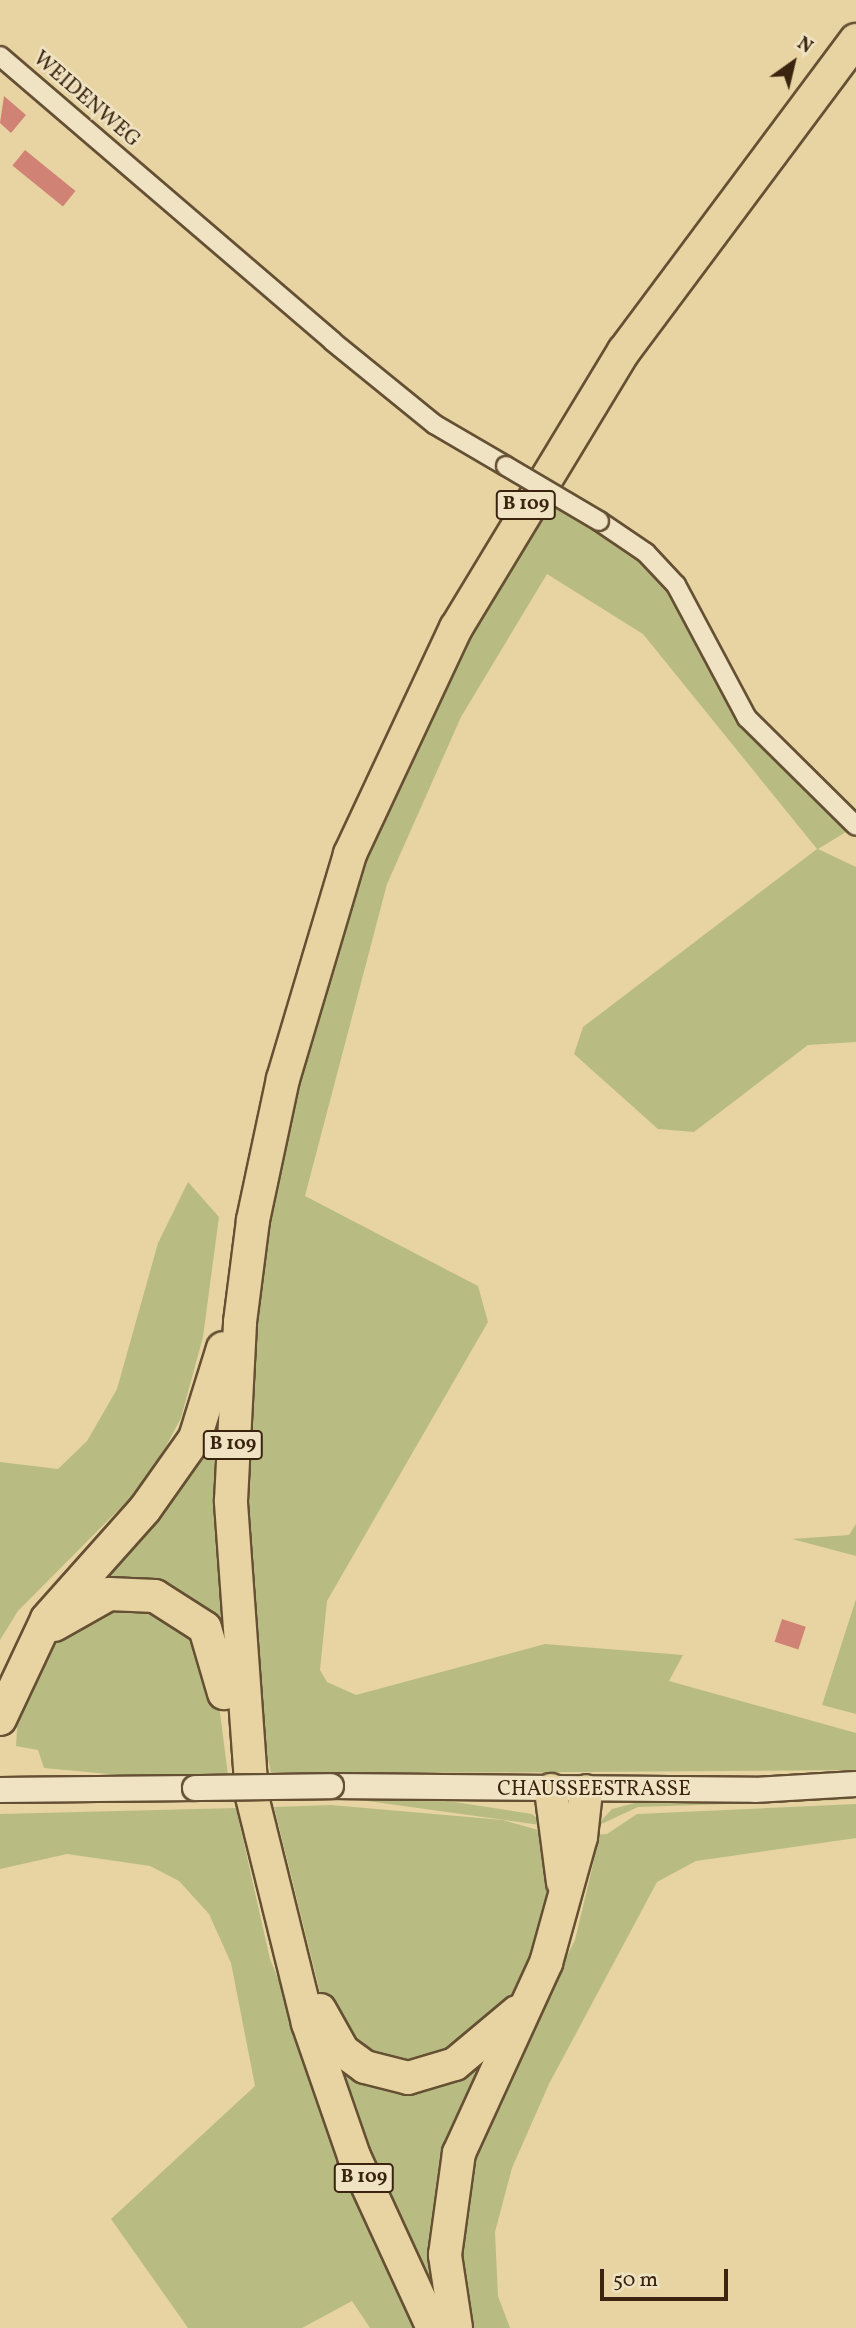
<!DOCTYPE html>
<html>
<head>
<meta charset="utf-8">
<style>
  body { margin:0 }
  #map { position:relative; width:856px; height:2328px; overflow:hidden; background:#e7d4a2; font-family:Vollkorn,serif }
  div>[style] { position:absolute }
  .green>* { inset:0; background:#b9bc82 }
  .building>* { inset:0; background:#d08375; transform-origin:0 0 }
  .roads { filter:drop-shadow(2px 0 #655034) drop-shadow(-2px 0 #655034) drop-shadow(0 2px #655034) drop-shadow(0 -2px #655034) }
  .street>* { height:18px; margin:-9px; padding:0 9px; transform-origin:9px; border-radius:9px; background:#efe3c3 }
  .secondary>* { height:24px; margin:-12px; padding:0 12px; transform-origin:12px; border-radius:12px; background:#efe3c3 }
  .highway>* { height:32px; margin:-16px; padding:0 16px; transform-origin:16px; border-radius:16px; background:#e7d4a2 }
  .bridges { filter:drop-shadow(2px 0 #655034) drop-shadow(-2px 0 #655034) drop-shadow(0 2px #655034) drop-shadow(0 -2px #655034) }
  .street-bridge>* { height:18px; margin:-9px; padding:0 9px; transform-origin:9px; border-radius:9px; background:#efe3c3 }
  .secondary-bridge>* { height:24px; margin:-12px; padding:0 12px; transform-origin:12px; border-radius:12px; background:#efe3c3 }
  span { translate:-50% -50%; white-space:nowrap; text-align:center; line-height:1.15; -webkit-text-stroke:5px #efe3c3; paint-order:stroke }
  .shield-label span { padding:2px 5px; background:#efe3c3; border:2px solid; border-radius:5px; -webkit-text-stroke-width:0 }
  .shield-label { font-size:19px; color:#3a240f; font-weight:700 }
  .street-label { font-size:21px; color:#3a240f }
  .north { position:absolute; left:758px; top:28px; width:70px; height:70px; -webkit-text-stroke:5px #efe3c3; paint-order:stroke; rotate:34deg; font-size:19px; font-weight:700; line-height:28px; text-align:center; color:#3a240f }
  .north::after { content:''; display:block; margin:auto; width:24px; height:32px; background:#3a240f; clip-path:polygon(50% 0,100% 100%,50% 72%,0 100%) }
  .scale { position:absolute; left:600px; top:2269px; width:128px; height:32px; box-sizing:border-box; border:4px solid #3a240f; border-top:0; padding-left:9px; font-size:21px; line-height:24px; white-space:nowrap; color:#3a240f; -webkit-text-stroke:5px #efe3c3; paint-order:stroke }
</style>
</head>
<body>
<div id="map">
  <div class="green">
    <i style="clip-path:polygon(543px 496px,623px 543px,669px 587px,738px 715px,846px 832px,818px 849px,856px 867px,856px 1042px,808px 1045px,694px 1132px,658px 1129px,574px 1054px,583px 1027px,817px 849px,643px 634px,547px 574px,461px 717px,387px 884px,305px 1196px,478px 1286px,488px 1322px,327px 1601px,320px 1670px,327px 1682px,356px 1695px,545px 1644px,683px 1655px,669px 1681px,856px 1733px,856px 1770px,271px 1774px,258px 1705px,240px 1468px,267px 1197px,351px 885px,422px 721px)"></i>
    <i style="clip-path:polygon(188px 1182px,219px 1217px,203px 1337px,181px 1418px,148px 1480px,18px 1611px,0 1640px,0 1462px,58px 1469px,87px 1441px,117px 1389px,158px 1243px)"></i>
    <i style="clip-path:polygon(209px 1424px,223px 1426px,225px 1625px,212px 1629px,93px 1591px)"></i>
    <i style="clip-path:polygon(856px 1524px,856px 1556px,792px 1539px,849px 1535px)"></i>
    <i style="clip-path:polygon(856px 1599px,856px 1714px,822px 1705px)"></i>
    <i style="clip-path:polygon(111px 1600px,187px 1620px,219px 1705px,228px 1775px,195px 1775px,194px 1782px,44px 1768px,38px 1750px,16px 1746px,18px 1710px,49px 1646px)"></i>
    <i style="clip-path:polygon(856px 1792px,856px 1798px,841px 1800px,638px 1807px,595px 1827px,612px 1809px,643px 1801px)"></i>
    <i style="clip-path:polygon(331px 1796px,422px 1797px,532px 1814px,547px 1826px)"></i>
    <i style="clip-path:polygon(856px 1804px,856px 1838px,696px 1861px,657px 1882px,549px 2084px,512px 2168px,495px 2232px,498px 2296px,510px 2328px,462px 2328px,454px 2300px,465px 2157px,575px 1940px,594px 1860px,592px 1835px,607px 1834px,637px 1814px)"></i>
    <i style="clip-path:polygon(331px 1805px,503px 1820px,549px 1833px,552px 1892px,528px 1971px,509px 2002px,433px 2065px,367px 2060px,321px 1996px,274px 1807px)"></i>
    <i style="clip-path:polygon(236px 1808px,270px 1959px,422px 2328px,370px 2328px,352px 2301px,302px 2328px,188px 2328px,111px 2219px,255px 2086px,231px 1963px,209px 1914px,179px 1881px,150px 1866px,67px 1854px,0 1869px,0 1814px)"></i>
    <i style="clip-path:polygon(484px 2054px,491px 2058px,440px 2299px,431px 2303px,394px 2228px,335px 2062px,354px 2069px)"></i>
  </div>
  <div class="building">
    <i style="clip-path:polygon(4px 96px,26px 115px,11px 133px,0 123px)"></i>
    <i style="left:25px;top:150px;width:65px;height:20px;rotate:39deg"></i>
    <i style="left:782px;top:1619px;width:25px;height:24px;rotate:18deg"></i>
  </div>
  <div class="roads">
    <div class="street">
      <i style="left:0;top:56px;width:438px;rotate:40.6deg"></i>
      <i style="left:332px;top:341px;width:132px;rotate:39.1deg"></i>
      <i style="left:434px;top:424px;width:83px;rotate:30.3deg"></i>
      <i style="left:599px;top:521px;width:57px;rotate:34.2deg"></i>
      <i style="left:646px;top:553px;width:44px;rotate:46.8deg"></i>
      <i style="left:676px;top:585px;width:151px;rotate:61.9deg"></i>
      <i style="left:747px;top:718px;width:153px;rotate:44.7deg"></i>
    </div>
    <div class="secondary">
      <i style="left:331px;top:1786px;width:424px;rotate:0.5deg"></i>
      <i style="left:755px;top:1790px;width:101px;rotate:-3.4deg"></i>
      <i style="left:0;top:1790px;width:195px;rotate:-0.6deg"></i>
    </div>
    <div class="highway">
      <i style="left:54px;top:1625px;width:63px;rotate:-29.4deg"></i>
      <i style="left:109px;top:1594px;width:46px;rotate:2.5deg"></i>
      <i style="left:155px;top:1596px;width:59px;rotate:32.6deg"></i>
      <i style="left:205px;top:1628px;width:68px;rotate:73.7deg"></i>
      <i style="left:0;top:1719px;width:110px;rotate:-64.8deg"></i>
      <i style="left:47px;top:1619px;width:147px;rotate:-48.3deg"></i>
      <i style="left:145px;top:1509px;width:87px;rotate:-54.8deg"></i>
      <i style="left:195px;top:1438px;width:94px;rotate:-72.7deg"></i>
      <i style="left:551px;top:1790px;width:93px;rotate:82.6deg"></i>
      <i style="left:320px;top:2010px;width:47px;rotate:60.7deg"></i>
      <i style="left:343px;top:2051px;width:27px;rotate:36deg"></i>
      <i style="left:365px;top:2067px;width:44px;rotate:14.3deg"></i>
      <i style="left:408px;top:2078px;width:49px;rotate:-16.6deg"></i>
      <i style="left:455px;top:2064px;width:81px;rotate:-40deg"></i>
      <i style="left:433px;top:2328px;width:189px;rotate:-114.7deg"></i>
      <i style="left:354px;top:2156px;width:141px;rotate:-109.1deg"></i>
      <i style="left:308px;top:2023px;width:234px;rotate:-103.9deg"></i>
      <i style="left:252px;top:1796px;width:296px;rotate:-94.1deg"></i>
      <i style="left:231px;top:1501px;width:179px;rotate:-87.1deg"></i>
      <i style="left:240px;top:1322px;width:103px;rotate:-82.7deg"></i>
      <i style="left:253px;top:1220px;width:144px;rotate:-78deg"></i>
      <i style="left:283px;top:1079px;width:235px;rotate:-73.4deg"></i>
      <i style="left:350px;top:854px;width:250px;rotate:-64.9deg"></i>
      <i style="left:456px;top:628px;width:324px;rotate:-58.8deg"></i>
      <i style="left:624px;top:351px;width:388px;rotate:-53.3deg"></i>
      <i style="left:456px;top:2328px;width:74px;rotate:-98.6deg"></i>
      <i style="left:445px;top:2255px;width:103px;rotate:-82.2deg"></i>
      <i style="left:459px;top:2153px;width:209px;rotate:-65.4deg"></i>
      <i style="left:546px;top:1963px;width:131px;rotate:-74.5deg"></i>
      <i style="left:581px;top:1837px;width:46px;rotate:-83.8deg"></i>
    </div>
  </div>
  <div class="bridges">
    <div class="street-bridge">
      <i style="left:506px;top:466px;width:108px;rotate:30.6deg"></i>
    </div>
    <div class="secondary-bridge">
      <i style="left:195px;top:1788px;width:136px;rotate:-0.8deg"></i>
    </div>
  </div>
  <div class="shield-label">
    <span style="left:526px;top:505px">B 109</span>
    <span style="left:233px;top:1445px">B 109</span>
    <span style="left:364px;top:2178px">B 109</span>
  </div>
  <div class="street-label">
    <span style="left:86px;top:100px;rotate:41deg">WEIDENWEG</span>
    <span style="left:594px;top:1790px">CHAUSSEESTRASSE</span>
  </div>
  <div class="north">N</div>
  <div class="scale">50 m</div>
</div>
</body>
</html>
